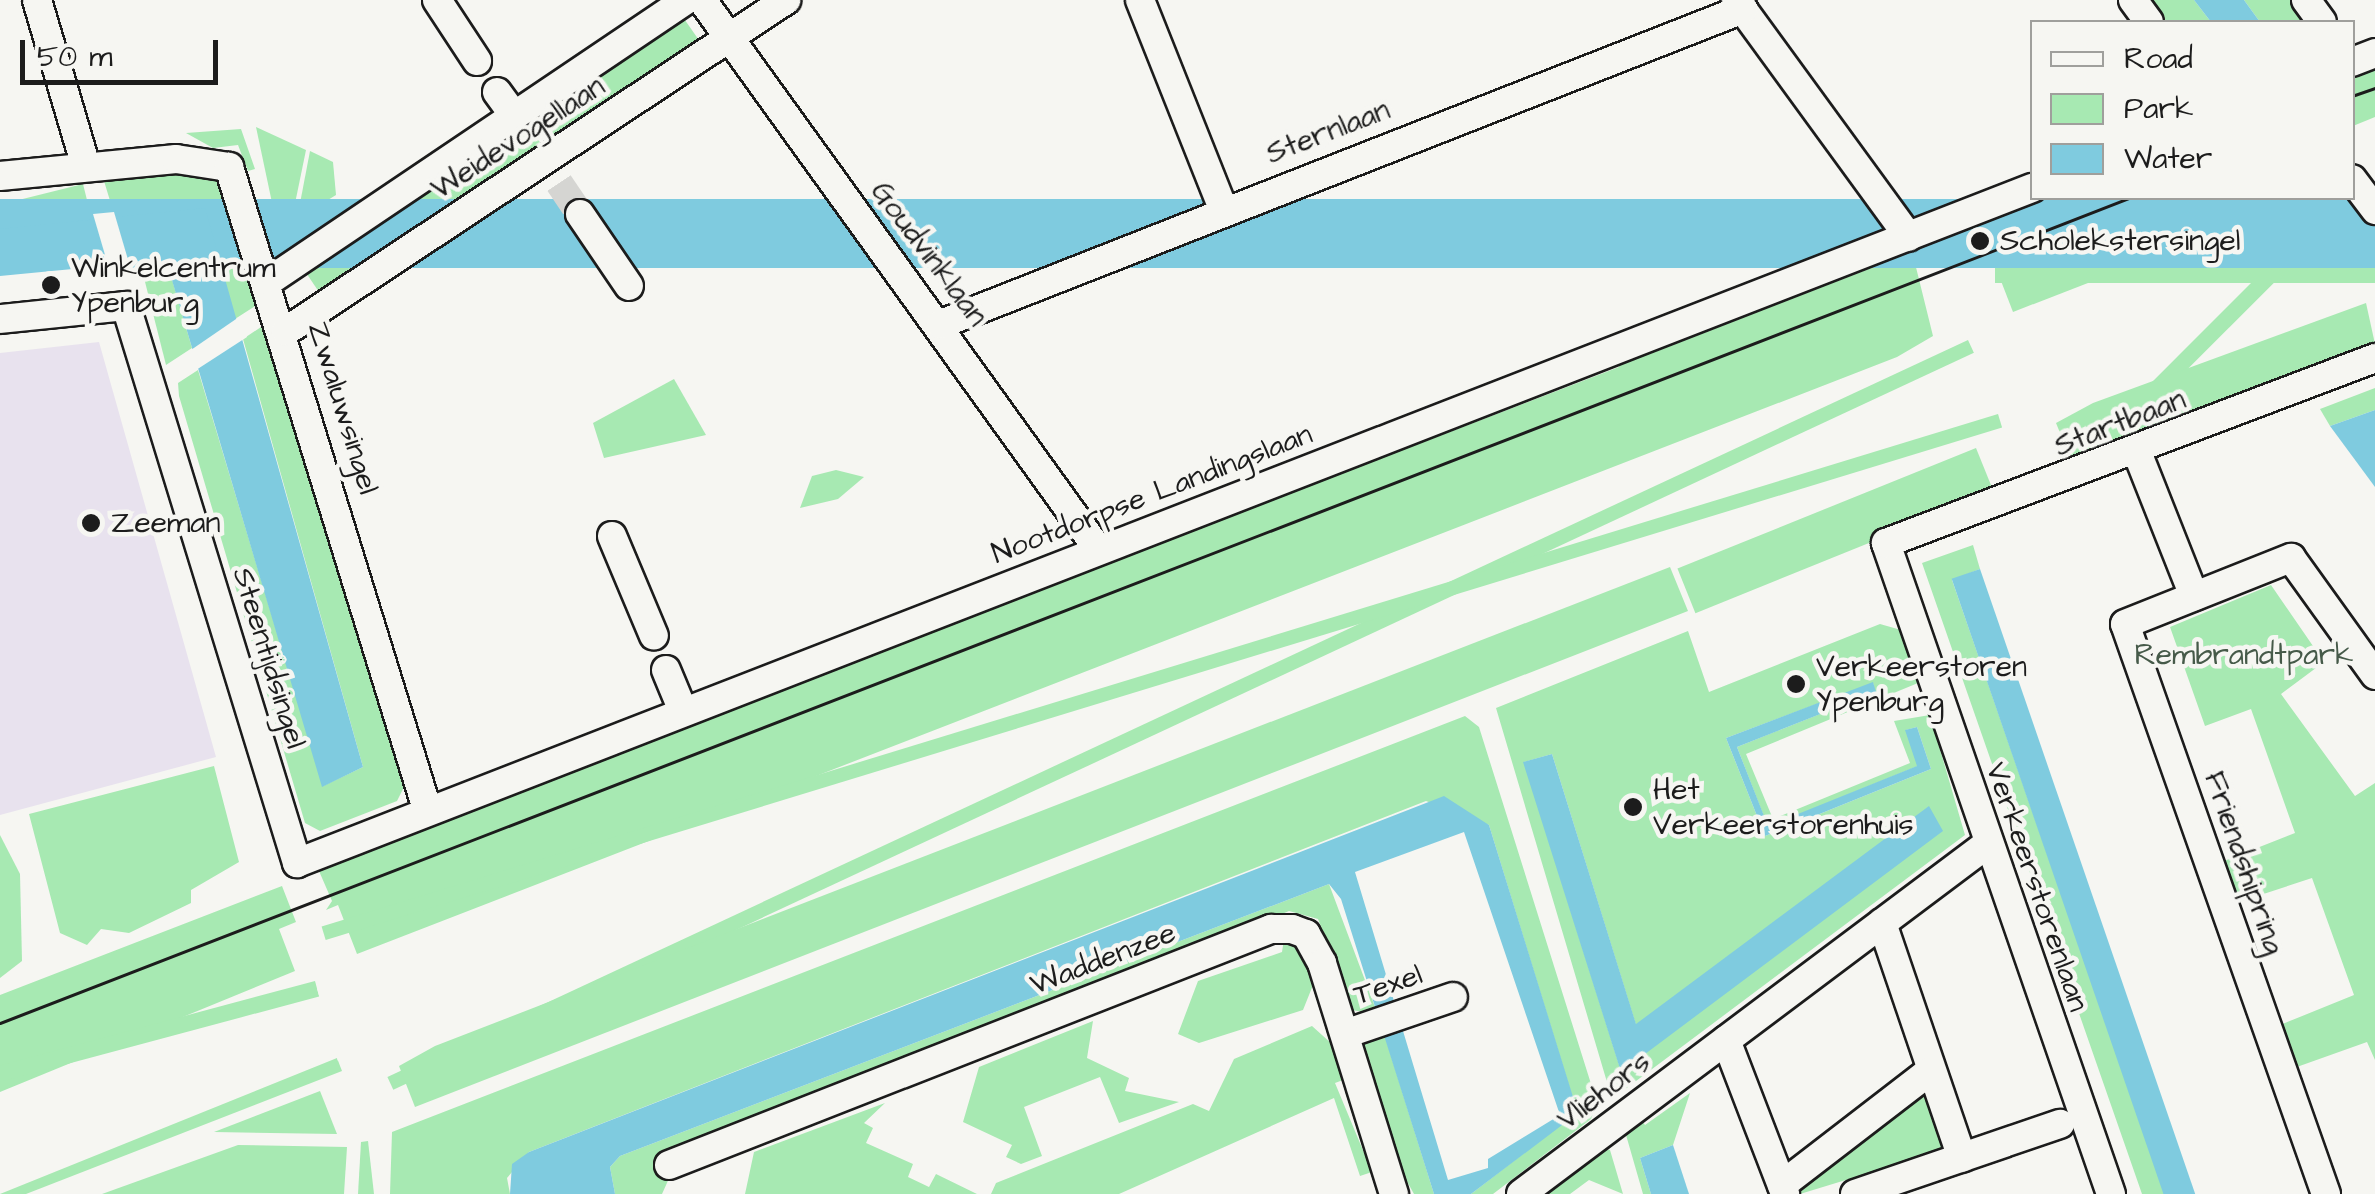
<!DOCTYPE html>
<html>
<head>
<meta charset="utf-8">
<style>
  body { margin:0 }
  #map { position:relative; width:2375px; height:1194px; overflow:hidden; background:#f6f6f2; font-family:"Architects Daughter",sans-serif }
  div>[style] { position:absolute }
  .built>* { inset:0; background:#e8e2ee }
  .green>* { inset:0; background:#a7e9b2; transform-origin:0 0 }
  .water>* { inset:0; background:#7fcbdf; transform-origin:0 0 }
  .pier>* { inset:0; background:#f6f6f2; transform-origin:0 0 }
  .street-tunnel>* { height:28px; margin-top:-14px; transform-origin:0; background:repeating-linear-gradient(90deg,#d5d5d2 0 28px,transparent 0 42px) }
  .roads { filter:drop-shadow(2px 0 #1c1c1c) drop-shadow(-2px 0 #1c1c1c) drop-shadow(0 2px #1c1c1c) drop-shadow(0 -2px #1c1c1c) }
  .street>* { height:28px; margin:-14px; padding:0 14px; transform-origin:14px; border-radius:14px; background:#f6f6f2 }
  .tram>* { height:2.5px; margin:-1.25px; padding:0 1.25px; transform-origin:1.25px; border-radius:1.25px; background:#1c1c1c }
  .dots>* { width:28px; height:28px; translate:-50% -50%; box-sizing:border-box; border:5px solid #f6f6f2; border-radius:50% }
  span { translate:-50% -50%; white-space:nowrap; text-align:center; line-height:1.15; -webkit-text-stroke:9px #f6f6f2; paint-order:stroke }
  .street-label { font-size:30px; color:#1c1c1c }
  .poi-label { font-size:30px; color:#1c1c1c }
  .left { translate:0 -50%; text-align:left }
  .park-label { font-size:30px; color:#465a49 }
  .legend { position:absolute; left:2030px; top:20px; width:325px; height:180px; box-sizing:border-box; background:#f6f6f2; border:2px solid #9f9f9c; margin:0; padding:12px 18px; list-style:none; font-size:30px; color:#1c1c1c }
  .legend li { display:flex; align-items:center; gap:20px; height:50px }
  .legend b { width:50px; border:2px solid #9f9f9c }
  .scale { position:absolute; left:20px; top:40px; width:198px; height:45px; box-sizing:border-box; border:5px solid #1c1c1c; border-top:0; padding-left:12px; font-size:30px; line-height:35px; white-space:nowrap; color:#1c1c1c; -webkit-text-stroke:8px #f6f6f2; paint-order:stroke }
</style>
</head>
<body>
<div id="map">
  <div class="built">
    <i style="clip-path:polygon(99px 342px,216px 757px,0 815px,0 353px)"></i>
  </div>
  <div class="green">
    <i style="clip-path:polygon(2148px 0,2194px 0,2211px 22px,2164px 22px)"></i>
    <i style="clip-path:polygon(2244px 0,2294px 0,2311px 22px,2260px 22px)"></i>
    <i style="left:680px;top:13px;width:39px;height:182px;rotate:55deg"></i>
    <i style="clip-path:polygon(2375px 63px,2375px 117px,2353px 126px,2353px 72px)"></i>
    <i style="left:523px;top:117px;width:40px;height:267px;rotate:56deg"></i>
    <i style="clip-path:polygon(256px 127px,306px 150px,291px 223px,278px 231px)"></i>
    <i style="clip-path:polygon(241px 129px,255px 169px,248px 171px,238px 145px,213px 148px,186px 133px)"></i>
    <i style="clip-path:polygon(310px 151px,333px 162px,336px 195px,297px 219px)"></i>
    <i style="clip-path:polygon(207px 172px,221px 176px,260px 303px,235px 319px,205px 208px,115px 217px,104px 181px)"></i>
    <i style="left:83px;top:184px;width:37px;height:83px;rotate:76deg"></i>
    <i style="clip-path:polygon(2180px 198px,2289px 205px,2013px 312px,1996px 268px)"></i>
    <i style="left:2336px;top:198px;width:16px;height:369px;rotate:45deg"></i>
    <i style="clip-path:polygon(1910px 243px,1933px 336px,1897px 357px,357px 954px,338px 905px,326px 910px,332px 901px,319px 871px,431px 828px,428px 818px,464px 804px,468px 813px,672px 734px,669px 725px,708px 709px,713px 718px,747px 694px,751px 703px,1079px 576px,1076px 567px,1132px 545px,1135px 554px,1402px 450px,1399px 441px,1413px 446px,1619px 367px,1616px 357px,1643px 347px,1647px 355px,1871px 268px,1869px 259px)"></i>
    <i style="clip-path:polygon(166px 259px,192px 348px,166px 365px,140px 262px)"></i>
    <i style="left:2375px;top:268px;width:15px;height:380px;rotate:90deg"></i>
    <i style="clip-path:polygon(2366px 303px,2375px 344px,2072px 462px,2056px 423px,2093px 403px)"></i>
    <i style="clip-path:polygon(264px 325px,406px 783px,397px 801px,320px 831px,305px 823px,179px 396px,178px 383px,198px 370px,323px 786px,363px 767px,243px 339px)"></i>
    <i style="left:1968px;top:340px;width:14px;height:1744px;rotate:65deg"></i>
    <i style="clip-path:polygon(674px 379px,706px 435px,604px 458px,593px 423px)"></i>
    <i style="clip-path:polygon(2375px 388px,2375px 410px,2330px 426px,2320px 409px)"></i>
    <i style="left:1998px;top:414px;width:14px;height:1753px;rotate:73deg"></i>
    <i style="left:1976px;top:448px;width:48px;height:322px;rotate:68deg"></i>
    <i style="clip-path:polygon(836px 470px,864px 477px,838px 499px,800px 508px,812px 476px)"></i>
    <i style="clip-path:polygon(1973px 545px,1980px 569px,1952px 580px,2165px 1194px,2142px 1194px,1922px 563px)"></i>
    <i style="clip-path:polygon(1670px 567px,1688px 611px,415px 1107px,399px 1066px,435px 1046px)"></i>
    <i style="clip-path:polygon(2271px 585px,2324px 662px,2281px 694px,2355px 796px,2375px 783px,2375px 1060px,2367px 1042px,2294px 1068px,2280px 1025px,2354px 995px,2312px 878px,2239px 902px,2224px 861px,2295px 833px,2251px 709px,2205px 726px,2170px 627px)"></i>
    <i style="clip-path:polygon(evenodd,1880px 624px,1901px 630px,1918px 683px,1746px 754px,1773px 819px,1910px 763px,1894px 721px,1930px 715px,1965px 835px,1612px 1099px,1496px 708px,1688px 631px,1709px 692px,1880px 624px,1873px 683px,1875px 692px,1737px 747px,1768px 827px,1918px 766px,1906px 730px,1917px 727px,1931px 769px,1765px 836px,1726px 738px,1873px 683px,1880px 624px,1552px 754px,1636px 1025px,1929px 807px,1621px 1071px,1524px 762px,1552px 754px)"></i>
    <i style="clip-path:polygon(1465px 716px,1479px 727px,1597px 1103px,1591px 1119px,1493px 1194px,1471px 1194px,1577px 1112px,1489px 825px,1426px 801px,529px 1152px,507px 1178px,510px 1194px,390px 1194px,392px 1132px)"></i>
    <i style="clip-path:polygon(214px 766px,239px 862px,191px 890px,191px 903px,129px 933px,101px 929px,87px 945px,60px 933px,29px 814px)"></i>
    <i style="clip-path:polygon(0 835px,20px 874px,22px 961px,0 978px)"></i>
    <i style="clip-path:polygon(1329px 884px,1378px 1015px,1352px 1010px,1318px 919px,1289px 911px,671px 1174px,662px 1194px,615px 1194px,610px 1167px,620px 1156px)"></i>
    <i style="clip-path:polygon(282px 886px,296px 922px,279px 929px,295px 971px,0 1092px,0 995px)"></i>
    <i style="clip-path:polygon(1284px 939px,1302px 951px,1313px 985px,1303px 1010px,1199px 1043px,1178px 1034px,1198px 981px,1282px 952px)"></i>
    <i style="left:315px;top:981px;width:16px;height:338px;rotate:75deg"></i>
    <i style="clip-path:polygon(1093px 1021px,1087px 1058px,1129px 1078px,1125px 1091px,1179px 1102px,1119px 1123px,1100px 1077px,1024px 1107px,1042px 1156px,1021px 1164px,1006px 1157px,1012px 1145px,963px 1122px,979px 1067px)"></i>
    <i style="clip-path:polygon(1312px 1026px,1332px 1044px,1343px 1080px,1335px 1083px,1372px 1172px,1360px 1176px,1334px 1098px,1119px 1194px,991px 1194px,996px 1183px,1193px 1104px,1209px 1111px,1234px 1059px)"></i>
    <i style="clip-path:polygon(1383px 1030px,1434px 1194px,1414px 1194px,1399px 1167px,1361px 1041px)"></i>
    <i style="clip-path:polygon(337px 1058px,342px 1071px,26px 1194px,0 1194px)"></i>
    <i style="clip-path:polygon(1922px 1086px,1944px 1150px,1800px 1194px,1795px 1186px)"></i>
    <i style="clip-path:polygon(320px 1091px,337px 1134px,214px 1132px)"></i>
    <i style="clip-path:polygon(1690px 1093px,1673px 1145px,1640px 1158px,1651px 1194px,1643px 1194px,1624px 1128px,1639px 1117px,1645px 1125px)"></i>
    <i style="clip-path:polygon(885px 1103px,864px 1123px,873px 1128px,866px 1143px,913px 1164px,908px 1177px,929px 1187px,936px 1174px,977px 1194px,745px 1194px,754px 1152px)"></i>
    <i style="clip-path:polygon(368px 1141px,374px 1194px,358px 1194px,361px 1142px)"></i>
    <i style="clip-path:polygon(238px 1145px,347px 1147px,344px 1194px,102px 1194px)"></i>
    <i style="clip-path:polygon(1599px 1148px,1610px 1150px,1623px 1194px,1589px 1180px,1570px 1194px,1538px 1194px)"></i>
  </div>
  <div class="water">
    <i style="clip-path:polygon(2194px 0,2244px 0,2260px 22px,2211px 22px)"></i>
    <i style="left:2375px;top:199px;width:69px;height:2547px;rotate:90deg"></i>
    <i style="clip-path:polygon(205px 208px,363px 767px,322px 787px,166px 260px,0 276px,0 229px)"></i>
    <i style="clip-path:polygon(2375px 410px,2375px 487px,2330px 426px)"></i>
    <i style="left:1980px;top:569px;width:662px;height:30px;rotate:71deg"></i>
    <i style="clip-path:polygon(1873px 682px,1876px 692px,1737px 747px,1768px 826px,1917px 766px,1905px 730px,1917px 727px,1931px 769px,1765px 836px,1726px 738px)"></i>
    <i style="clip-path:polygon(1552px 754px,1636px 1024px,1929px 806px,1943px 831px,1621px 1072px,1523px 762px)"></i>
    <i style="clip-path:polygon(evenodd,1444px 796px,1489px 825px,1578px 1113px,1471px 1194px,1434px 1194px,1341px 899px,1329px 884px,620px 1156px,610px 1167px,615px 1194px,510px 1194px,512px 1164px,529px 1152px,1444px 796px,1464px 832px,1560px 1115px,1488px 1159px,1488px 1168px,1448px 1180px,1355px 872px,1464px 832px)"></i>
    <i style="clip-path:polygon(1673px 1145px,1689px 1194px,1651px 1194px,1640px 1158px)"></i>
  </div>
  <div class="pier">
    <i style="clip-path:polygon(114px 212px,129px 263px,108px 265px,93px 214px)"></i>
    <i style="clip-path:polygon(239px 317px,247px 337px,193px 372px,188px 352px)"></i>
    <i style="left:1995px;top:340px;width:75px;height:24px;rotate:68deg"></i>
    <i style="left:344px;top:981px;width:75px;height:28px;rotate:74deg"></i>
  </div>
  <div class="street-tunnel">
    <i style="left:559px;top:183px;width:37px;rotate:56deg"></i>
  </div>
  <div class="roads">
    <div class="street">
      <i style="left:37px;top:0;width:174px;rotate:73.6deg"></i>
      <i style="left:437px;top:0;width:73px;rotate:56.7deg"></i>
      <i style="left:702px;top:0;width:677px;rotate:54.2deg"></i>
      <i style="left:1140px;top:0;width:222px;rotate:68.3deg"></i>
      <i style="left:1736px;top:0;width:293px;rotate:53.9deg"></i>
      <i style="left:2133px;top:0;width:27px;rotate:54deg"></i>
      <i style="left:2306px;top:0;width:27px;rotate:54deg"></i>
      <i style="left:2352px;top:62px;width:25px;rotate:-21deg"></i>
      <i style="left:497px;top:92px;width:26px;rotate:54deg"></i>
      <i style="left:0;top:176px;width:177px;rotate:-5.5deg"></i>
      <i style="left:176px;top:159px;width:54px;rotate:8.6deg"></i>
      <i style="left:229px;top:167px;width:672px;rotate:72.86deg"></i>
      <i style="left:2352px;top:179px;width:39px;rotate:53deg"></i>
      <i style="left:580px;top:214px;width:87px;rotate:55.8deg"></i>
      <i style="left:269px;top:281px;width:503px;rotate:-33.97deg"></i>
      <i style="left:0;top:319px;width:127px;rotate:-5.9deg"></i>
      <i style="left:126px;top:306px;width:583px;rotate:72.93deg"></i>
      <i style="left:297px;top:863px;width:1862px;rotate:-21.26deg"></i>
      <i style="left:941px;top:324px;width:862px;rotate:-21.44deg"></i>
      <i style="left:286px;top:331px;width:600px;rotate:-33.5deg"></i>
      <i style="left:2137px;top:452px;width:155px;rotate:68.4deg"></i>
      <i style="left:612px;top:536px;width:108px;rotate:67.2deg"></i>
      <i style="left:666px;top:670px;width:44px;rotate:67.5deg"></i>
      <i style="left:1882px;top:923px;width:248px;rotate:71.2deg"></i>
      <i style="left:1345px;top:1034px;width:114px;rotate:-18.9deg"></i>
      <i style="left:1726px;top:1040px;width:165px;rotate:69deg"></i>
      <i style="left:669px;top:1165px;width:647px;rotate:-21.41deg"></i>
      <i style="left:1271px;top:929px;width:21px"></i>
      <i style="left:1292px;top:929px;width:15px;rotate:20deg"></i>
      <i style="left:1306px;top:934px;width:33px;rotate:61deg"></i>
      <i style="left:1322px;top:963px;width:242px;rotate:72.7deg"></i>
      <i style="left:1782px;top:1185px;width:187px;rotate:-37.6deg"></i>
      <i style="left:1521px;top:1194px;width:581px;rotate:-36.89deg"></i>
      <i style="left:1855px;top:1194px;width:217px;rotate:-18.9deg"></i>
      <i style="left:2111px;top:1194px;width:689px;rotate:-109.07deg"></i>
      <i style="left:1886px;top:543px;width:523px;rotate:-20.72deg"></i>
      <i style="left:2326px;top:1194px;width:604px;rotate:-109.42deg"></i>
      <i style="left:2125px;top:624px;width:179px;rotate:-21.7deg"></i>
      <i style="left:2291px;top:558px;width:144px;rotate:54.3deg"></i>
    </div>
  </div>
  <div class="tram">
    <i style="left:2352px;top:96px;width:24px;rotate:-19deg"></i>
    <i style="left:0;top:1023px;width:2283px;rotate:-21.18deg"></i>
  </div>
  <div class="dots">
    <i style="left:1980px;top:241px;background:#1c1c1c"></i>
    <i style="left:51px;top:285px;background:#1c1c1c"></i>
    <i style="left:91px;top:523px;background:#1c1c1c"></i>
    <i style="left:1796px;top:684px;background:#1c1c1c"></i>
    <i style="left:1633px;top:807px;background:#1c1c1c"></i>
  </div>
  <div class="street-label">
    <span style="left:1328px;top:132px;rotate:-21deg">Sternlaan</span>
    <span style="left:518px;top:138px;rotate:-33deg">Weidevogellaan</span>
    <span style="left:929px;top:254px;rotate:53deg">Goudvinklaan</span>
    <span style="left:343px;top:408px;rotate:73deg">Zwaluwsingel</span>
    <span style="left:2120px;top:423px;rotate:-21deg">Startbaan</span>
    <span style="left:1152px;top:494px;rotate:-21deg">Nootdorpse Landingslaan</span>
    <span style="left:269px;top:658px;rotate:73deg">Steentijdsingel</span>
    <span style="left:2244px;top:863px;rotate:71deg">Friendshipring</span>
    <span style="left:2037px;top:887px;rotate:71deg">Verkeerstorenlaan</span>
    <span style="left:1103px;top:959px;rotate:-21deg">Waddenzee</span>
    <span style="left:1388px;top:985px;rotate:-19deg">Texel</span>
    <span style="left:1604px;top:1091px;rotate:-37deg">Vliehors</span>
  </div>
  <div class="poi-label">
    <span class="left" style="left:2000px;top:241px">Scholekstersingel</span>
    <span class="left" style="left:71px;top:285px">Winkelcentrum<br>Ypenburg</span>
    <span class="left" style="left:111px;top:523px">Zeeman</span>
    <span class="left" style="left:1816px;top:684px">Verkeerstoren<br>Ypenburg</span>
    <span class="left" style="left:1653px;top:807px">Het<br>Verkeerstorenhuis</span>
  </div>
  <div class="park-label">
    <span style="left:2244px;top:655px">Rembrandtpark</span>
  </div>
  <ul class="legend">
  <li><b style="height:12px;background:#f6f6f2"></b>Road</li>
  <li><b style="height:28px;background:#a7e9b2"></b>Park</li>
  <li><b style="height:28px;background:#7fcbdf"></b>Water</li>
  </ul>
  <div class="scale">50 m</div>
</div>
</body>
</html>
